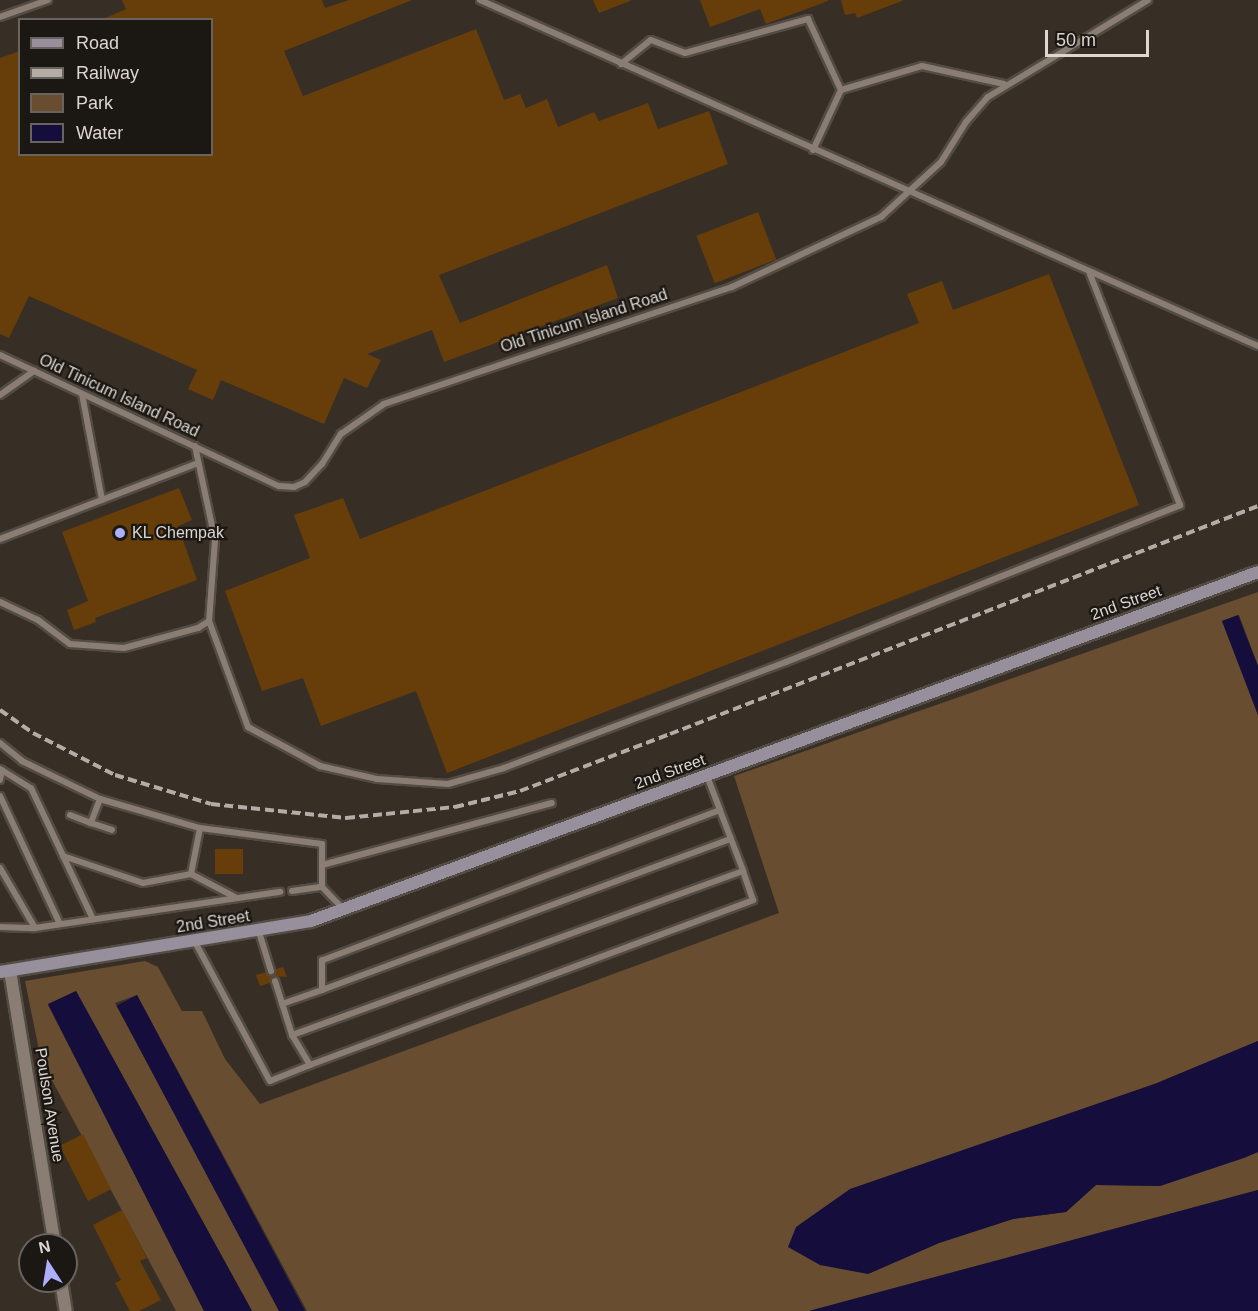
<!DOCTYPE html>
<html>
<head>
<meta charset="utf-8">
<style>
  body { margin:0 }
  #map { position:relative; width:1258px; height:1311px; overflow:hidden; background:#372e25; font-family:Arial,sans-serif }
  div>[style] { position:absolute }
  .green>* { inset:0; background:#684d31 }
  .water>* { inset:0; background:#150e3c; transform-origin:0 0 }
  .building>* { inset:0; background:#673e0a; transform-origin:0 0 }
  .roads { filter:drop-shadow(2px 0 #534c44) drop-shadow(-2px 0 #534c44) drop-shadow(0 2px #534c44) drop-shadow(0 -2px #534c44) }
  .lane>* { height:6px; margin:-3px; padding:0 3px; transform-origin:3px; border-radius:3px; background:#8a7e74 }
  .street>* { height:12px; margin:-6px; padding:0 6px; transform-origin:6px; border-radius:6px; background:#8a7e74 }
  .secondary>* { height:12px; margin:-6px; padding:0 6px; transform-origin:6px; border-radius:6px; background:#978f9c }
  .rail>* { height:4px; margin-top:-2px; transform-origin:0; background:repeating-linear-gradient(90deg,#b4ada7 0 9px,transparent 0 13.5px) }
  .dots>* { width:16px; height:16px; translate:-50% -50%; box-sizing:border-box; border:3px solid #1b1713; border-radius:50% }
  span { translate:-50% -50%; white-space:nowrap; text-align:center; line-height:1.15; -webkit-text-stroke:4.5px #1b1713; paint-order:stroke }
  .street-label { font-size:16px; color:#ddd6d1 }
  .poi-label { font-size:16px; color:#ddd6d1 }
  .left { translate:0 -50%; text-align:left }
  .legend { position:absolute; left:18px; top:18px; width:195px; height:138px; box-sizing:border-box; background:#1b1713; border:2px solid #69635f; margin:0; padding:8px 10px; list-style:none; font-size:18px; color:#ddd6d1 }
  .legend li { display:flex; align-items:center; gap:12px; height:30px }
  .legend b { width:30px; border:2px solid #69635f }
  .north { position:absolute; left:18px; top:1233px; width:60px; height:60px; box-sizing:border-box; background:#1b1713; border:2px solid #69635f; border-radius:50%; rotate:348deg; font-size:16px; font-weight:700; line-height:24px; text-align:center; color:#ddd6d1 }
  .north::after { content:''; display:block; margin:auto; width:21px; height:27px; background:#adaffb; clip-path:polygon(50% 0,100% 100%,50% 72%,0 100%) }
  .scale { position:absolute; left:1045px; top:30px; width:104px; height:27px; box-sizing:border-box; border:3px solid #ddd6d1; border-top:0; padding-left:8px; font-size:18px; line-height:21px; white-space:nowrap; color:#ddd6d1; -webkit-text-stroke:4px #1b1713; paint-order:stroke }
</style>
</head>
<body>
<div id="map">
  <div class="green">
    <i style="clip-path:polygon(1258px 592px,1258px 666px,1239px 615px,1222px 621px,1258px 715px,1258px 1041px,1157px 1083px,868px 1274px,939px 1243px,1013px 1219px,1066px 1212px,1096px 1185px,1160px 1186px,1258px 1152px,1258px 1190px,809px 1311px,307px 1311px,137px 995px,115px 1003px,282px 1311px,252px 1311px,76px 991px,48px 1005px,204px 1311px,176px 1311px,41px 1060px,25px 981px,145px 961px,158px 967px,182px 1011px,202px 1011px,225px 1059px,260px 1104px,779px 913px,734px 776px)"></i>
  </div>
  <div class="water">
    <i style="clip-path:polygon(1238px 615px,1258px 666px,1258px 715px,1222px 621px)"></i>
    <i style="clip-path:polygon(76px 991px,252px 1311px,204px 1311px,48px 1004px)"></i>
    <i style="left:137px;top:995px;width:359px;height:23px;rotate:62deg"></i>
    <i style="clip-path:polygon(1258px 1041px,1258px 1152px,1244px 1158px,1160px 1186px,1096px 1185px,1066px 1212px,1013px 1219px,939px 1243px,868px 1274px,820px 1265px,788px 1247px,796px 1227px,850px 1189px,1157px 1083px)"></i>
    <i style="clip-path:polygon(1258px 1190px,1258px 1311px,809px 1311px)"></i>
  </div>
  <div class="building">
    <i style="clip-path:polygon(122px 0,322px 0,325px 8px,349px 0,412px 0,284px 51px,303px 96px,476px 29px,504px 100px,520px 94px,526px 108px,547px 99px,558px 127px,594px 112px,599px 121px,648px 103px,658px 129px,709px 111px,728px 164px,439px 275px,460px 323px,607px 265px,618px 298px,444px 362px,432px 330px,367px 354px,381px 360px,367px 388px,344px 378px,324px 424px,221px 380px,213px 400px,188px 389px,197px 370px,29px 296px,9px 338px,0 334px,0 58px,20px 51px,20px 154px,212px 154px,212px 20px,101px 20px,126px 9px)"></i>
    <i style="clip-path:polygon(593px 0,630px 0,630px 1px,599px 13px)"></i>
    <i style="clip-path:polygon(700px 0,828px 0,828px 1px,766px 24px,760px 9px,710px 27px)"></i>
    <i style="clip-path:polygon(841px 0,902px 0,902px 1px,857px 18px,855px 13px,845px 15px)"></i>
    <i style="left:758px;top:212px;width:51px;height:66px;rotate:69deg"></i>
    <i style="clip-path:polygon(1049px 274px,1139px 505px,447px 773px,416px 691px,321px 726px,303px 678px,262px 691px,225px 591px,310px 558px,294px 515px,343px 498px,360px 539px,919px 323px,907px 294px,942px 281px,953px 310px)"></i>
    <i style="clip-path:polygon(179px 488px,192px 520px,178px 526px,197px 580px,95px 618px,96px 622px,74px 630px,67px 610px,88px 601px,62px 532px)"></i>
    <i style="left:215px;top:849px;width:28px;height:25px"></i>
    <i style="clip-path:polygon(283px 967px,287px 977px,273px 976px,270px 983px,260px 986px,256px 975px,266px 972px,273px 976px,276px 969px)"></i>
    <i style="left:83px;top:1134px;width:62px;height:26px;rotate:63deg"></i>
    <i style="clip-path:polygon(122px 1210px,147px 1258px,140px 1261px,161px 1300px,139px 1311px,130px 1311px,115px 1283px,121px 1280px,93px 1225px)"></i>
  </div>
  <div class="roads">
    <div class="lane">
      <i style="left:480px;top:0;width:851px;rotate:23.98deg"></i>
      <i style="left:0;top:17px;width:51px;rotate:-19.5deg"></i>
      <i style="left:621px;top:64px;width:38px;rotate:-39deg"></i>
      <i style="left:651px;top:40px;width:36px;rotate:21deg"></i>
      <i style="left:685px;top:53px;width:128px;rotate:-15.5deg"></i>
      <i style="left:808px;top:19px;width:78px;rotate:65.1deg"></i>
      <i style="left:841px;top:90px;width:84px;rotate:-16.5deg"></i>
      <i style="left:922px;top:66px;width:84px;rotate:12.4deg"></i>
      <i style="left:813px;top:150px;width:66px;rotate:-65deg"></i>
      <i style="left:0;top:355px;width:308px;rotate:25.2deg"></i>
      <i style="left:279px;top:486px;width:15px;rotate:4deg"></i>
      <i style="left:294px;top:487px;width:12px;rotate:-24deg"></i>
      <i style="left:305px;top:482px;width:25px;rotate:-47deg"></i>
      <i style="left:322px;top:464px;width:36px;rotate:-58deg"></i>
      <i style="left:341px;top:434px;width:52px;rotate:-34.9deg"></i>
      <i style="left:384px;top:404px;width:367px;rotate:-18.6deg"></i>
      <i style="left:732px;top:287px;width:165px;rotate:-25.2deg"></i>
      <i style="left:881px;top:217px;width:81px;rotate:-42.5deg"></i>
      <i style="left:941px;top:162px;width:47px;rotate:-58deg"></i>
      <i style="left:966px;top:122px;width:33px;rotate:-49deg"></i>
      <i style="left:988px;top:97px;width:187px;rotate:-31.2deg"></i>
      <i style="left:82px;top:394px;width:108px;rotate:79.3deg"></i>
      <i style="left:0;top:395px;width:42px;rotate:-35.2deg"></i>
      <i style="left:195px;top:446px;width:96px;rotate:78deg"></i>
      <i style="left:215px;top:540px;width:81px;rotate:94.2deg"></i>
      <i style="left:209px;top:621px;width:113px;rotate:69.8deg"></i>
      <i style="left:248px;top:727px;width:82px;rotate:28.4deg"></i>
      <i style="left:320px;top:766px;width:58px;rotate:12.8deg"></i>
      <i style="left:377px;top:779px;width:71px;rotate:4deg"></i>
      <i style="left:448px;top:784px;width:58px;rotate:-15.9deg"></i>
      <i style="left:504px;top:768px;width:301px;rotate:-20.6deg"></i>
      <i style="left:786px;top:662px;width:424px;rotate:-21.7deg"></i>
      <i style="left:1180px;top:505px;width:248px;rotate:-111.3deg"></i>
      <i style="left:0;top:539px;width:212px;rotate:-21deg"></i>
      <i style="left:0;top:602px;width:42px;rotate:25.3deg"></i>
      <i style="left:38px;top:620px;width:40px;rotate:37deg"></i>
      <i style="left:70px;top:644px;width:54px;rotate:4.2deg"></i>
      <i style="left:124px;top:648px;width:77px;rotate:-15.1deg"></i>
      <i style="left:198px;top:628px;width:13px;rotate:-32deg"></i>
      <i style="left:0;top:743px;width:28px;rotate:39deg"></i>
      <i style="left:22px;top:761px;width:87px;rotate:26deg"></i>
      <i style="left:100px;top:799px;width:104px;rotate:16.2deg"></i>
      <i style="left:200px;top:828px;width:123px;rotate:7.5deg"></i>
      <i style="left:322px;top:844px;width:43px;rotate:90deg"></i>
      <i style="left:0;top:769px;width:36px;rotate:32deg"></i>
      <i style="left:31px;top:788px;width:145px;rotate:64.7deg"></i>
      <i style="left:707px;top:776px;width:36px;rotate:69deg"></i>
      <i style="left:0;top:780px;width:10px;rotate:-79deg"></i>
      <i style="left:0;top:796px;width:141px;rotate:64.9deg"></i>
      <i style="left:100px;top:799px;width:26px;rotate:111deg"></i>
      <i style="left:91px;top:823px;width:22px;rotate:18deg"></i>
      <i style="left:70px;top:815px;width:22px;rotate:21deg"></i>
      <i style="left:731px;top:839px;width:34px;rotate:69deg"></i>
      <i style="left:63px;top:856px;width:84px;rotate:18.6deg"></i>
      <i style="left:143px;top:883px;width:49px;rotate:-10.6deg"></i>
      <i style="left:191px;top:874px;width:52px;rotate:27.6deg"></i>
      <i style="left:322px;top:865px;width:238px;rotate:-15.1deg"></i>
      <i style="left:0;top:868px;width:69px;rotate:59.7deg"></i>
      <i style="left:191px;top:874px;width:47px;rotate:-78.9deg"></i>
      <i style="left:292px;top:891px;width:30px;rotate:-8deg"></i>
      <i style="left:322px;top:887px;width:32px;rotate:46deg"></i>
      <i style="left:0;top:927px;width:35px;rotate:2deg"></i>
      <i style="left:35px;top:928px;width:248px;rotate:-8.4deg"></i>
      <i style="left:259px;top:932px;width:41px;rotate:72.9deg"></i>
      <i style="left:195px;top:942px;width:158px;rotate:61.7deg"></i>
      <i style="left:270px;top:1081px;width:43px;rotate:-21.8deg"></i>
      <i style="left:275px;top:981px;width:57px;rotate:72.5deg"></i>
      <i style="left:292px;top:1035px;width:35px;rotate:59deg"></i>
      <i style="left:310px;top:1065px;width:473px;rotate:-20.4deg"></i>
      <i style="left:753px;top:900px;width:31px;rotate:-109deg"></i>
      <i style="left:743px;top:871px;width:480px;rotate:160deg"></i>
      <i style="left:282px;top:1004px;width:42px;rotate:-19.3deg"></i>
      <i style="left:322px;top:990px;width:436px;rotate:-20.3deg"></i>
      <i style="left:731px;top:839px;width:31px;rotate:-111deg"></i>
      <i style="left:720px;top:810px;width:425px;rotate:159.3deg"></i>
      <i style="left:322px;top:960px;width:30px;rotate:90deg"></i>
    </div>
    <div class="street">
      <i style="left:10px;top:971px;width:278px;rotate:80.7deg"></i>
      <i style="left:61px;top:1281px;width:30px;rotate:81deg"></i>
    </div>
    <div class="secondary">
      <i style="left:0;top:972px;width:315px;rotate:-9.3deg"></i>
      <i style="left:311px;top:921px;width:1009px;rotate:-20.23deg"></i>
    </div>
  </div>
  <div class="rail">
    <i style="left:0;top:710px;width:40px;rotate:34.9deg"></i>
    <i style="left:33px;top:733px;width:92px;rotate:27.1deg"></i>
    <i style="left:115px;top:775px;width:100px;rotate:16.8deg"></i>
    <i style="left:211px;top:804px;width:136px;rotate:5.9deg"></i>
    <i style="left:346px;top:818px;width:110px;rotate:-5.8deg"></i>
    <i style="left:455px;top:807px;width:67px;rotate:-13.8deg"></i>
    <i style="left:520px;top:791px;width:160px;rotate:-20.8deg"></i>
    <i style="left:670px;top:734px;width:631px;rotate:-21.19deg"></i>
  </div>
  <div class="dots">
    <i style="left:120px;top:533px;background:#adaffb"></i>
  </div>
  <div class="street-label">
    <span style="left:584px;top:321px;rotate:-18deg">Old Tinicum Island Road</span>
    <span style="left:119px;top:396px;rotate:25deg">Old Tinicum Island Road</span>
    <span style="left:1126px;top:603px;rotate:-20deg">2nd Street</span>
    <span style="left:670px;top:772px;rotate:-20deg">2nd Street</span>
    <span style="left:213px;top:922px;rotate:-9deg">2nd Street</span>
    <span style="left:49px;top:1105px;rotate:81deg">Poulson Avenue</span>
  </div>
  <div class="poi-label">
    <span class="left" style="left:132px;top:533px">KL Chempak</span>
  </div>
  <ul class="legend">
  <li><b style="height:8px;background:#978f9c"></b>Road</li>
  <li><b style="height:8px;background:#b4ada7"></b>Railway</li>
  <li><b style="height:16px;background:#684d31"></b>Park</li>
  <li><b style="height:16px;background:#150e3c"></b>Water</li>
  </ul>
  <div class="north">N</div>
  <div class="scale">50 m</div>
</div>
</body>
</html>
